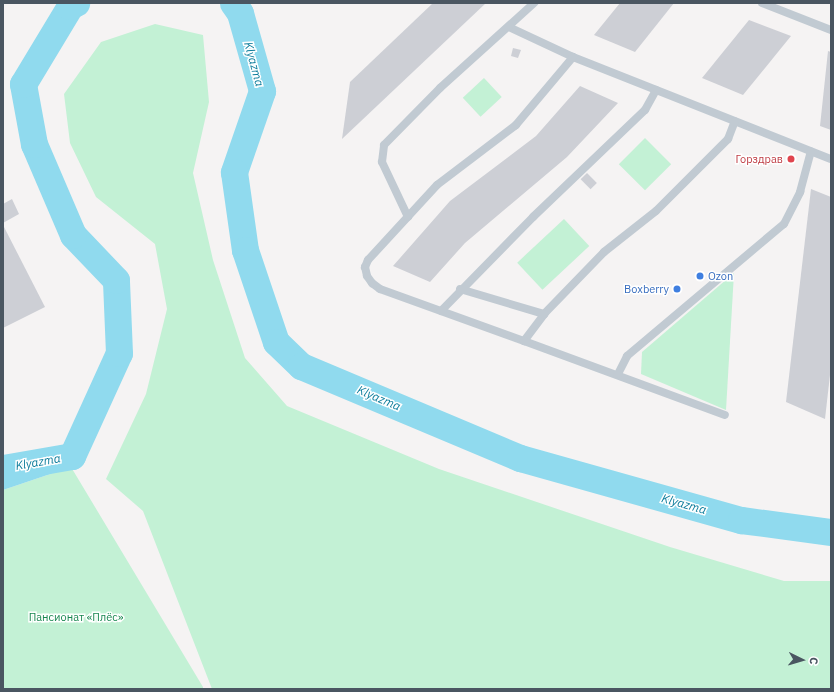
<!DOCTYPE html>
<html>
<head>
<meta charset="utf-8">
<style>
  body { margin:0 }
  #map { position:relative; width:834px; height:692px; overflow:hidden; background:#f5f3f3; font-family:"IBM Plex Sans",sans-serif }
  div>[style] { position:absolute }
  .green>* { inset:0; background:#c3f1d5; transform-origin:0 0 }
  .water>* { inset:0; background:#90daee }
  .river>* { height:27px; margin:-13.5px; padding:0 13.5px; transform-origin:13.5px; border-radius:13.5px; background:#90daee }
  .building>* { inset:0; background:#cdcfd5; transform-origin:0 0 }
  .service>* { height:8px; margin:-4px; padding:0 4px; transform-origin:4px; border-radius:4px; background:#c1cad2 }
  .dots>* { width:11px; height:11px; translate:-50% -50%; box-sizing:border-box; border:2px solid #fff; border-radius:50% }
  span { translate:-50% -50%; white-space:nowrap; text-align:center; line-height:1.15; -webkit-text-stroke:3px #fff; paint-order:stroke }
  .health-label { font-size:11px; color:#be3a42 }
  .right { translate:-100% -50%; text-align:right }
  .shop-label { font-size:11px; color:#366cbe }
  .left { translate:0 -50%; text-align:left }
  .park-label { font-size:11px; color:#17864f }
  .water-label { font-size:12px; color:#0c7c9b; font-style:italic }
  .frame { position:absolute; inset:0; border:4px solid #4a5661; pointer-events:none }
  .north { position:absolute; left:782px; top:640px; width:40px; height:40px; -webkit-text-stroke:3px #fff; paint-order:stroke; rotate:95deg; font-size:11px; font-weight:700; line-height:16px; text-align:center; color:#4a5661 }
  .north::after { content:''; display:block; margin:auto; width:14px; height:18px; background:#4a5661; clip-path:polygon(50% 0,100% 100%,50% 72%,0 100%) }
</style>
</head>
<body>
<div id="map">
  <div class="green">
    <i style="clip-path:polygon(155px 24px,203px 35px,209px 102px,193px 173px,213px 260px,245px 358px,287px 406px,439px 469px,670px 547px,784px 581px,831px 581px,831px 689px,212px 689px,143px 511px,106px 479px,146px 394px,167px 309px,155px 244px,96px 197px,70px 143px,64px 94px,101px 42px)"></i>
    <i style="left:484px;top:78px;width:26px;height:29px;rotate:47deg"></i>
    <i style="left:645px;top:138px;width:37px;height:37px;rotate:45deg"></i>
    <i style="left:564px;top:219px;width:37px;height:64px;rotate:47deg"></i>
    <i style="clip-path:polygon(734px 273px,726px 410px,641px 374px,642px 352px)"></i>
    <i style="clip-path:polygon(71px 467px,203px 687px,203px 689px,3px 689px,3px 490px)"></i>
  </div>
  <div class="water">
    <i style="clip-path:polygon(74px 446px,71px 467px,3px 490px,3px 460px)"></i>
  </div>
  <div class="river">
    <i style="left:233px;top:3px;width:12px;rotate:55deg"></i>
    <i style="left:240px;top:13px;width:81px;rotate:74.2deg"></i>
    <i style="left:262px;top:91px;width:86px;rotate:109.1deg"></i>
    <i style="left:234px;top:172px;width:79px;rotate:82deg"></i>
    <i style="left:245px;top:250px;width:97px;rotate:71.4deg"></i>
    <i style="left:276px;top:342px;width:35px;rotate:44deg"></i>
    <i style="left:301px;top:366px;width:238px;rotate:22.8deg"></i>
    <i style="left:520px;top:458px;width:230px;rotate:15.7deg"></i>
    <i style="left:741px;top:520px;width:91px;rotate:7.6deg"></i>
    <i style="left:3px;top:468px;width:70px;rotate:-9.9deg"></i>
    <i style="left:72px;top:456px;width:113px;rotate:-65.5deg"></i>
    <i style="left:119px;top:353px;width:73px;rotate:-92.4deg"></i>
    <i style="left:116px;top:280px;width:62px;rotate:-133.7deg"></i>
    <i style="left:73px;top:235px;width:99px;rotate:-113.2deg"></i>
    <i style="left:34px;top:144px;width:61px;rotate:-100.4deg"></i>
    <i style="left:23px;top:84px;width:91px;rotate:-58.9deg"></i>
    <i style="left:70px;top:6px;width:7px;rotate:-27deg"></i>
  </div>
  <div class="building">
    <i style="clip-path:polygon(433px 3px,486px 3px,342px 139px,350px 82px)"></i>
    <i style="clip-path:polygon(620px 3px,674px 3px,635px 52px,594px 35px)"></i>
    <i style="clip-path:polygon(749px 20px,791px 36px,743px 95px,702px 78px)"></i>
    <i style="clip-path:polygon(513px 48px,521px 50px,518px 58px,511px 56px)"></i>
    <i style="clip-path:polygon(828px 51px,831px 52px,831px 130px,820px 126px)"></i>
    <i style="clip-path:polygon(580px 86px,618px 103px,567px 157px,465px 243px,430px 282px,393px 266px,450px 201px,536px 136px)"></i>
    <i style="left:587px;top:173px;width:14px;height:9px;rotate:45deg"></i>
    <i style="clip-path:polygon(811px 189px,831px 197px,831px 366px,825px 419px,786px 402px)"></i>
    <i style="clip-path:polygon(12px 199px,19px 214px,3px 223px,3px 204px)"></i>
    <i style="clip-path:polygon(3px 225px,45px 307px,3px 328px)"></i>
  </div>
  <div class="service">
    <i style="left:762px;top:3px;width:74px;rotate:21.4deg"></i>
    <i style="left:509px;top:27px;width:71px;rotate:25.1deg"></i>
    <i style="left:573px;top:57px;width:277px;rotate:21.6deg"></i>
    <i style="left:573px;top:57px;width:89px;rotate:130deg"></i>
    <i style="left:516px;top:125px;width:99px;rotate:142.8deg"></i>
    <i style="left:437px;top:185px;width:102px;rotate:132.6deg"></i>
    <i style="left:368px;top:260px;width:8px;rotate:113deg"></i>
    <i style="left:365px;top:267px;width:9px;rotate:77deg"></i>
    <i style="left:367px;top:276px;width:9px;rotate:54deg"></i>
    <i style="left:372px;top:283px;width:10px;rotate:37deg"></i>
    <i style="left:380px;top:289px;width:153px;rotate:19.9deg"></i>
    <i style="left:524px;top:341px;width:34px;rotate:-53deg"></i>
    <i style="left:544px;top:314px;width:86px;rotate:-45.9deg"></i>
    <i style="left:604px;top:252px;width:66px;rotate:-38.3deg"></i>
    <i style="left:656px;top:211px;width:102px;rotate:-45deg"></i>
    <i style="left:728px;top:139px;width:19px;rotate:-69deg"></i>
    <i style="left:408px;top:217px;width:61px;rotate:-115.3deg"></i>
    <i style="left:382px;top:162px;width:17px;rotate:-83deg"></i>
    <i style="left:384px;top:145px;width:80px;rotate:-45.5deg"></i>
    <i style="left:440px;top:88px;width:127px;rotate:-42.1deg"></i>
    <i style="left:460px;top:289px;width:88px;rotate:16.6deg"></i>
    <i style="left:441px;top:311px;width:132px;rotate:-45.6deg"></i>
    <i style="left:533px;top:217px;width:155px;rotate:-43.7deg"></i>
    <i style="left:645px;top:110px;width:23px;rotate:-61deg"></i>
    <i style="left:524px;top:341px;width:214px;rotate:20.2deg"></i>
    <i style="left:618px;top:374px;width:20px;rotate:-63deg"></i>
    <i style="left:627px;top:356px;width:205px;rotate:-40.1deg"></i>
    <i style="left:784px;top:224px;width:36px;rotate:-63deg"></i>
    <i style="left:800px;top:192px;width:42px;rotate:-75deg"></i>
  </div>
  <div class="dots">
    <i style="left:791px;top:159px;background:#e0444e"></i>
    <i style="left:700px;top:276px;background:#3f7fe0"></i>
    <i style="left:677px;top:289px;background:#3f7fe0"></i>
  </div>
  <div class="health-label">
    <span class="right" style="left:783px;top:159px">Горздрав</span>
  </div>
  <div class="shop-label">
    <span class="left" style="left:708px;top:276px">Ozon</span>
    <span class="right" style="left:669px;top:289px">Boxberry</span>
  </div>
  <div class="park-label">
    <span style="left:76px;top:617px">Пансионат «Плёс»</span>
  </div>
  <div class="water-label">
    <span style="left:254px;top:64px;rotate:75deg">Klyazma</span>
    <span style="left:379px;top:398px;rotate:23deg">Klyazma</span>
    <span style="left:38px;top:462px;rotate:-10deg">Klyazma</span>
    <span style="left:684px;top:504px;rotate:16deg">Klyazma</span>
  </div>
  <div class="frame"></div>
  <div class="north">С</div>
</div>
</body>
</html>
